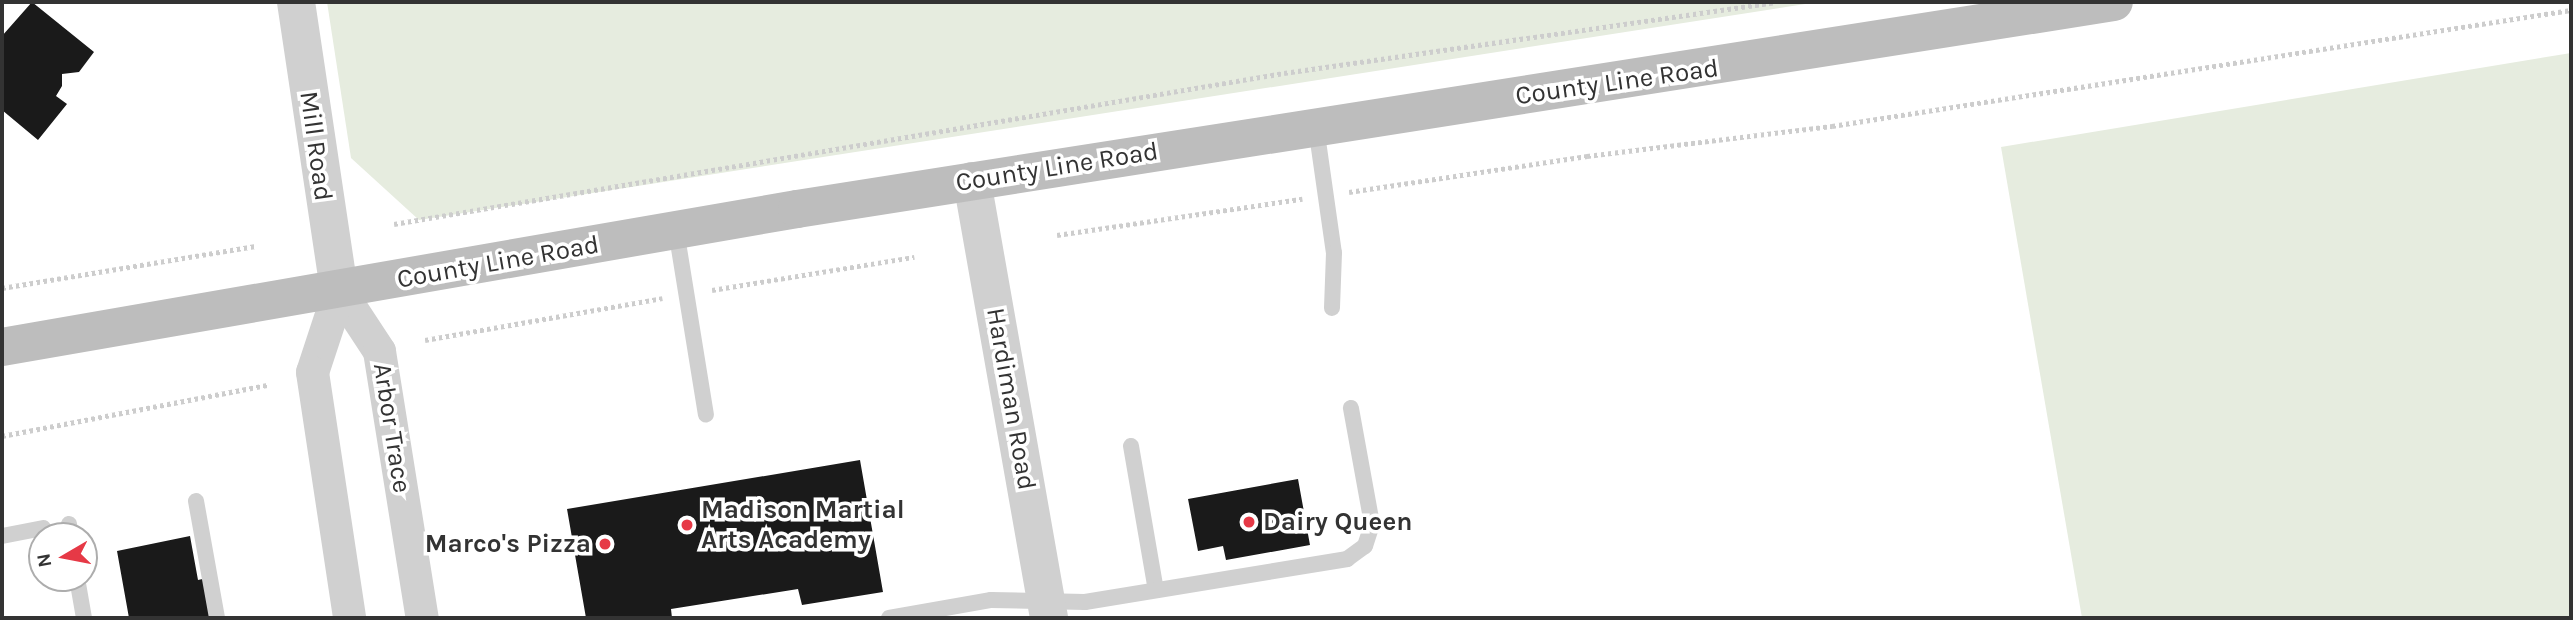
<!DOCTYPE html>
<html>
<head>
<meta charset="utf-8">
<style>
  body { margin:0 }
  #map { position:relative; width:2573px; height:620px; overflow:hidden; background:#fff; font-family:Karla,sans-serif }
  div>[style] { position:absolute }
  .green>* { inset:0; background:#e6ecdf }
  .building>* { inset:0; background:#1a1a1a }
  .path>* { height:4.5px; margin-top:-2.25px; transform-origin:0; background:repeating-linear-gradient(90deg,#cdcdcd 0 3.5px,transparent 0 7px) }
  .service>* { height:16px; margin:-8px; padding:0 8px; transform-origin:8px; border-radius:8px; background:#d0d0d0 }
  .minor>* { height:33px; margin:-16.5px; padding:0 16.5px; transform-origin:16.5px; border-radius:16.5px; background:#d0d0d0 }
  .tertiary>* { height:38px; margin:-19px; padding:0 19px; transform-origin:19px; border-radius:19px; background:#d0d0d0 }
  .secondary>* { height:38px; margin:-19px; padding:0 19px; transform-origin:19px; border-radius:19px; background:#bdbdbd }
  .dots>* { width:19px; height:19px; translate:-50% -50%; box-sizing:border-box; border:4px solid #fff; border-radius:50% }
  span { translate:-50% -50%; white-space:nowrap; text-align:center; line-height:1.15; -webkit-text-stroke:7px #fff; paint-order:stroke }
  .street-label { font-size:26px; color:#333 }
  .poi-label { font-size:26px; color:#333; font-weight:700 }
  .left { translate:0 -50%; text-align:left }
  .right { translate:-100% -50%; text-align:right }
  .frame { position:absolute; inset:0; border:4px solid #333; pointer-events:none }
  .north { position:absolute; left:28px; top:522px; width:70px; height:70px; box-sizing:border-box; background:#fff; border:2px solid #adadad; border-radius:50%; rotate:260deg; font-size:19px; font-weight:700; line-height:28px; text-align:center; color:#333 }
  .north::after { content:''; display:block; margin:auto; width:24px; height:32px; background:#e63946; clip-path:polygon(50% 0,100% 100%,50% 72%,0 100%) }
</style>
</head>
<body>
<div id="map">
  <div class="green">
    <i style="clip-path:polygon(327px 2px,1818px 2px,419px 220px,351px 158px)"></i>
    <i style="clip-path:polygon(2571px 53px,2571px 618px,2082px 618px,2001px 147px)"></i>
  </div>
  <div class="building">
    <i style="clip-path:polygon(32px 2px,94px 52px,79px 72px,62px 74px,62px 86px,56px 96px,67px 104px,38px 140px,2px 110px,2px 36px)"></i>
    <i style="clip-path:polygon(860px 460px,883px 592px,802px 605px,798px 589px,671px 609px,672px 618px,586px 618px,567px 509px)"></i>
    <i style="clip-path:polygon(1298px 479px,1310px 545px,1226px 560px,1223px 546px,1198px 551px,1188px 499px)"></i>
    <i style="clip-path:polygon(190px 536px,198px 580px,207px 578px,214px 618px,129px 618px,117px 551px)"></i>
  </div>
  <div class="path">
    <i style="left:1349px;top:192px;width:241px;rotate:-8.6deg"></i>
    <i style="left:1587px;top:156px;width:247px;rotate:-7deg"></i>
    <i style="left:1832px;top:126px;width:748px;rotate:-8.92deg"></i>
    <i style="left:394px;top:224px;width:903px;rotate:-9.63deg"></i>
    <i style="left:1284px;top:73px;width:496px;rotate:-8.2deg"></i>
    <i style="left:1057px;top:235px;width:248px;rotate:-8.4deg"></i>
    <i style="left:2px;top:288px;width:257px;rotate:-9.4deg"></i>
    <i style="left:712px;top:290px;width:205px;rotate:-9.3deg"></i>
    <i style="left:425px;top:340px;width:241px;rotate:-10deg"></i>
    <i style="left:2px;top:436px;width:270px;rotate:-10.9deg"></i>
  </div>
  <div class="service">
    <i style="left:1316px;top:127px;width:127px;rotate:81.9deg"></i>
    <i style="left:1334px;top:253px;width:55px;rotate:92.1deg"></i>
    <i style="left:676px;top:230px;width:187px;rotate:80.8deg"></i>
    <i style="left:1131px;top:446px;width:146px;rotate:80.2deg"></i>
    <i style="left:196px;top:501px;width:119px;rotate:79.8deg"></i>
    <i style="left:69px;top:524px;width:12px;rotate:81deg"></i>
    <i style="left:2px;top:536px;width:42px;rotate:-11deg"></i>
    <i style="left:77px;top:578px;width:41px;rotate:80.1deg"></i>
    <i style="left:889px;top:618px;width:104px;rotate:-10deg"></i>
    <i style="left:991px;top:600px;width:94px;rotate:1.2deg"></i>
    <i style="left:1085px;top:602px;width:266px;rotate:-9.3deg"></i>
    <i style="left:1347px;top:559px;width:22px;rotate:-36deg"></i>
    <i style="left:1365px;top:546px;width:23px;rotate:-72deg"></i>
    <i style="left:1372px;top:524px;width:118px;rotate:-100.3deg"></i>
  </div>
  <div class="minor">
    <i style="left:339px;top:290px;width:73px;rotate:56.7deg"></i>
    <i style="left:379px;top:351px;width:270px;rotate:80.9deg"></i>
    <i style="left:339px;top:290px;width:86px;rotate:108.2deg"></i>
    <i style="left:312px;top:372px;width:249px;rotate:81.4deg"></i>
  </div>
  <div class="tertiary">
    <i style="left:296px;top:2px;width:291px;rotate:81.5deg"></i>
    <i style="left:972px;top:181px;width:444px;rotate:80deg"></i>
  </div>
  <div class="secondary">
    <i style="left:2px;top:347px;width:807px;rotate:-9.85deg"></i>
    <i style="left:797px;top:209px;width:1333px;rotate:-8.93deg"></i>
  </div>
  <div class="dots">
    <i style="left:1249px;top:522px;background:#e63946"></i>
    <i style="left:687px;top:525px;background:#e63946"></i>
    <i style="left:605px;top:544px;background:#e63946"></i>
  </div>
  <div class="street-label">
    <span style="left:1617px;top:82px;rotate:-8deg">County Line Road</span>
    <span style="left:316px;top:146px;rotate:82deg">Mill Road</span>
    <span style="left:1057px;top:167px;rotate:-9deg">County Line Road</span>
    <span style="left:498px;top:262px;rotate:-10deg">County Line Road</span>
    <span style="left:1011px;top:399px;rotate:80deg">Hardiman Road</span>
    <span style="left:392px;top:428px;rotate:81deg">Arbor Trace</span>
  </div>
  <div class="poi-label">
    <span class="left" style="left:701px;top:525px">Madison Martial<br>Arts Academy</span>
    <span class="left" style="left:1263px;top:522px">Dairy Queen</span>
    <span class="right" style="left:591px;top:544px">Marco's Pizza</span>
  </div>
  <div class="frame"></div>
  <div class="north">N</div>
</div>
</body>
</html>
